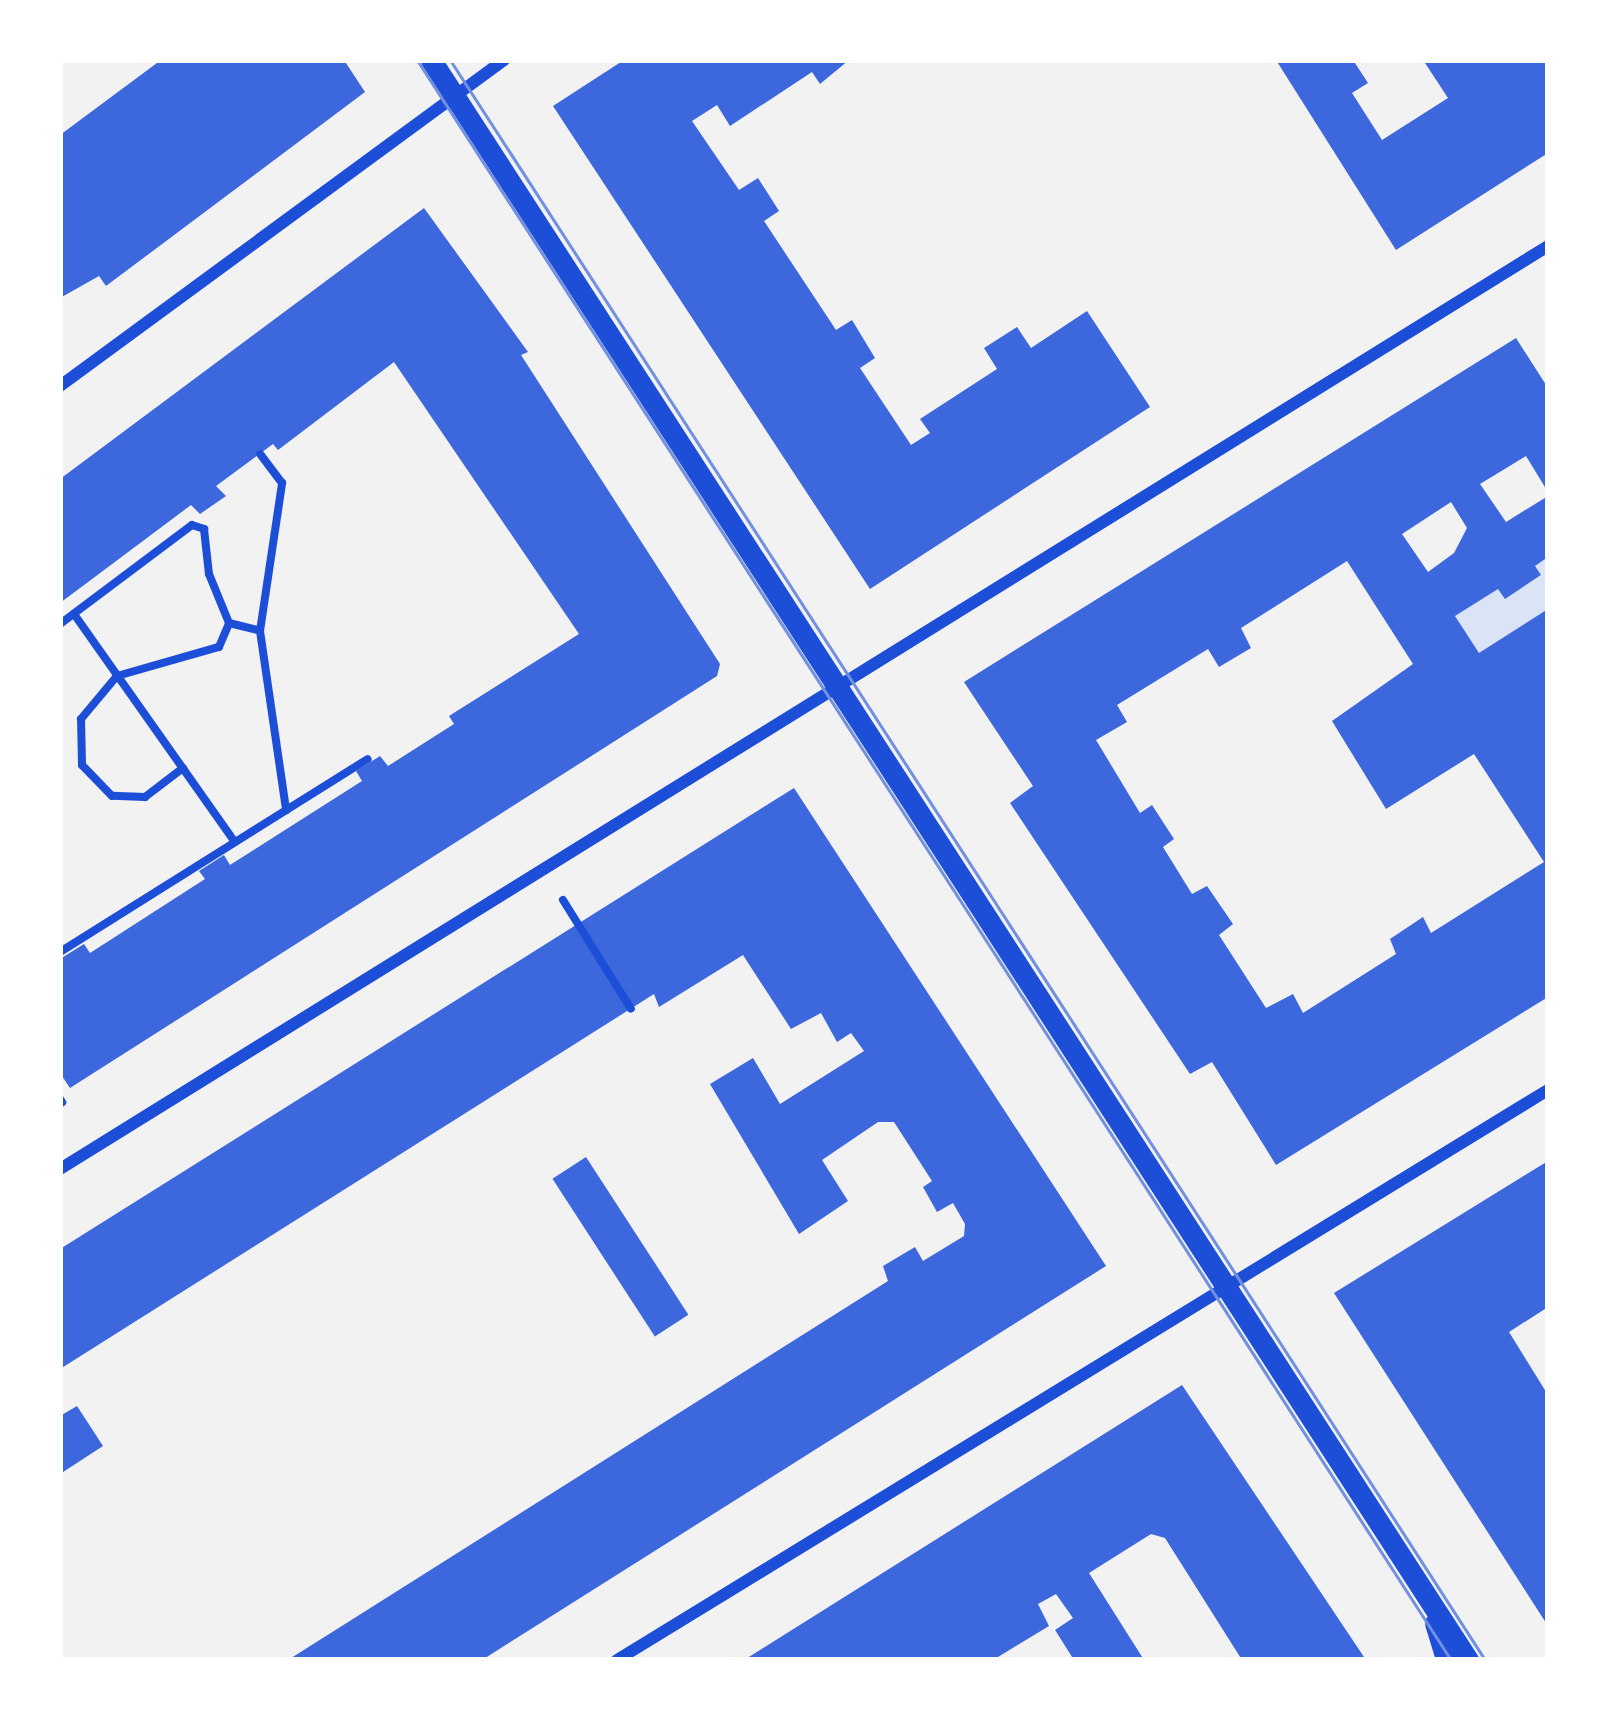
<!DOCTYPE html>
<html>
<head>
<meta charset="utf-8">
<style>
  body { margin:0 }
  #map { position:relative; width:1608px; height:1720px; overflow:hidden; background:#f2f2f2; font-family:Montserrat,sans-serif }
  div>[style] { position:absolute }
  .green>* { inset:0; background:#dbe4f7 }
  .building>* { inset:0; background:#3d67dc; transform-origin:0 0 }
  .path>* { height:8px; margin:-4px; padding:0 4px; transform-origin:4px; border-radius:4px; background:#1d4ed8 }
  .minor>* { height:12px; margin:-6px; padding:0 6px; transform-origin:6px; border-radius:6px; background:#1d4ed8 }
  .tertiary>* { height:21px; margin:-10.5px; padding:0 10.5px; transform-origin:10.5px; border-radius:10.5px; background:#1d4ed8 }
  .tram>* { height:3px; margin:-1.5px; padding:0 1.5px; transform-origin:1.5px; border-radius:1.5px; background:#7290e2 }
  span { translate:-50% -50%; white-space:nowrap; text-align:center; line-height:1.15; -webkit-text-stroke:9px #fff; paint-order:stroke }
  .frame { position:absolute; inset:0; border:63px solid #fff; pointer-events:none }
</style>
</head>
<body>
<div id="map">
  <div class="green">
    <i style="clip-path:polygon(1548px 557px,1548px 609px,1479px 653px,1455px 616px,1498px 589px,1505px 598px,1541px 576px,1535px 566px)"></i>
  </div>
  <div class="building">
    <i style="clip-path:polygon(161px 60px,344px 60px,365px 92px,106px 286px,99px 276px,60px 298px,60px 135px)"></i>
    <i style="clip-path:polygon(624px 60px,849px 60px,820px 84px,812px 72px,730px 126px,717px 105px,692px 121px,739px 190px,758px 178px,779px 211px,764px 221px,836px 330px,852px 320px,875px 358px,860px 368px,911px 445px,930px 433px,920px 419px,997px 369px,984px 348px,1017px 327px,1031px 348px,1087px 311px,1150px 407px,870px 589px,553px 106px)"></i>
    <i style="clip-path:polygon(1276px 60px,1353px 60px,1368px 83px,1352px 93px,1382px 140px,1448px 98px,1423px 60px,1548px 60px,1548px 153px,1396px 250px)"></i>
    <i style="clip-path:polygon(424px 208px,528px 352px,521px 355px,720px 664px,717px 676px,70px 1088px,60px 1073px,60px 959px,84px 944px,90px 953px,205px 879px,199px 871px,224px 855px,230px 865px,362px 781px,356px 771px,380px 756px,388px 766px,454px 724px,449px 716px,579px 634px,394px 362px,278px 450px,273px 444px,216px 486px,226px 496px,200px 514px,191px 505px,60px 603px,60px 479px)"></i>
    <i style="clip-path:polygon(evenodd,1516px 338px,1548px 388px,1548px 492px,1526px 456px,1480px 484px,1506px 522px,1548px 496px,1548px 557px,1535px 566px,1541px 575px,1505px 599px,1498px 589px,1455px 616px,1479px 653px,1548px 609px,1548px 997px,1276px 1165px,1212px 1062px,1190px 1074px,1010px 803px,1033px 786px,964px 682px,1516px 338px,1451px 502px,1467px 528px,1454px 553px,1428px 572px,1402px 534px,1451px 502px,1516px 338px,1347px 561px,1413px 664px,1332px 721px,1386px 809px,1474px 754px,1544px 862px,1431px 933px,1423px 917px,1390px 939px,1396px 954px,1303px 1013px,1293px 994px,1266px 1008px,1219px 935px,1233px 924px,1207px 886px,1192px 894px,1163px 847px,1174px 839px,1152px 805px,1140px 813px,1096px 740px,1127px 722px,1117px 705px,1208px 649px,1219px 667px,1251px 648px,1241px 628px,1347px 561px)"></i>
    <i style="clip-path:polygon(794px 788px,1106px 1266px,482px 1660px,288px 1660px,888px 1281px,883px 1266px,915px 1247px,923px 1261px,964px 1236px,965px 1224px,953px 1203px,937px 1212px,923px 1187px,932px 1181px,894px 1122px,878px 1122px,822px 1160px,848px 1201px,799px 1234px,710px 1084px,753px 1058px,780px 1104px,864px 1051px,851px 1033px,837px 1042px,821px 1013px,791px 1029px,743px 955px,659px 1007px,654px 994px,60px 1369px,60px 1249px)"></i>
    <i style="left:586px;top:1157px;width:188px;height:40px;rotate:57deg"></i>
    <i style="clip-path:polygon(1548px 1161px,1548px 1307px,1509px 1332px,1548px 1395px,1548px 1626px,1334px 1293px)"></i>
    <i style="clip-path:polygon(1182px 1385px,1366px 1660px,1242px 1660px,1165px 1538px,1151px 1534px,1089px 1573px,1144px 1660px,1074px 1660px,1055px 1630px,1073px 1618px,1056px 1594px,1038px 1604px,1049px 1626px,993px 1660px,744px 1660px)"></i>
    <i style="clip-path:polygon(77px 1406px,103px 1446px,60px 1474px,60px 1416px)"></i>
  </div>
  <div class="path">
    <i style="left:74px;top:614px;width:279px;rotate:54.8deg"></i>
    <i style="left:60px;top:624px;width:165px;rotate:-36.9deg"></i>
    <i style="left:192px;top:525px;width:13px;rotate:18deg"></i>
    <i style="left:204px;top:529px;width:45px;rotate:83.7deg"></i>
    <i style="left:209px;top:574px;width:53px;rotate:67.8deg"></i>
    <i style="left:229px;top:623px;width:32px;rotate:14deg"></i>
    <i style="left:260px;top:631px;width:150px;rotate:-81.5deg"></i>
    <i style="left:282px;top:483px;width:36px;rotate:-127deg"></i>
    <i style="left:260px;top:631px;width:181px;rotate:81.7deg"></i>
    <i style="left:183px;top:768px;width:48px;rotate:142.7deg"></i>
    <i style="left:145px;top:797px;width:33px;rotate:-178deg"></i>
    <i style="left:112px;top:796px;width:43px;rotate:-134.1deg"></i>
    <i style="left:82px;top:765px;width:46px;rotate:-91.2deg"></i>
    <i style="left:81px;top:719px;width:56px;rotate:-50.1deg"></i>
    <i style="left:117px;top:676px;width:106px;rotate:-15.9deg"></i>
    <i style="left:219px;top:647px;width:26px;rotate:-67deg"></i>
    <i style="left:563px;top:900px;width:128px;rotate:58deg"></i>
    <i style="left:60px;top:952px;width:363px;rotate:-32.1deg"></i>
    <i style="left:60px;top:1099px;width:4px;rotate:56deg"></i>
  </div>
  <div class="minor">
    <i style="left:60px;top:386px;width:551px;rotate:-36.29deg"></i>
    <i style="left:60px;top:1169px;width:1751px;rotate:-31.81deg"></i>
    <i style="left:617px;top:1660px;width:1092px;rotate:-31.48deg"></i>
  </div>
  <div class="tertiary">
    <i style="left:431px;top:60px;width:1907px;rotate:57.05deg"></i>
    <i style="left:1435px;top:1623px;width:39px;rotate:73deg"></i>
  </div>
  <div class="tram">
    <i style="left:417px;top:60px;width:1905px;rotate:57.13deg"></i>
    <i style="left:450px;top:60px;width:1906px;rotate:57.1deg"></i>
  </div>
  <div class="frame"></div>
</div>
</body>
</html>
